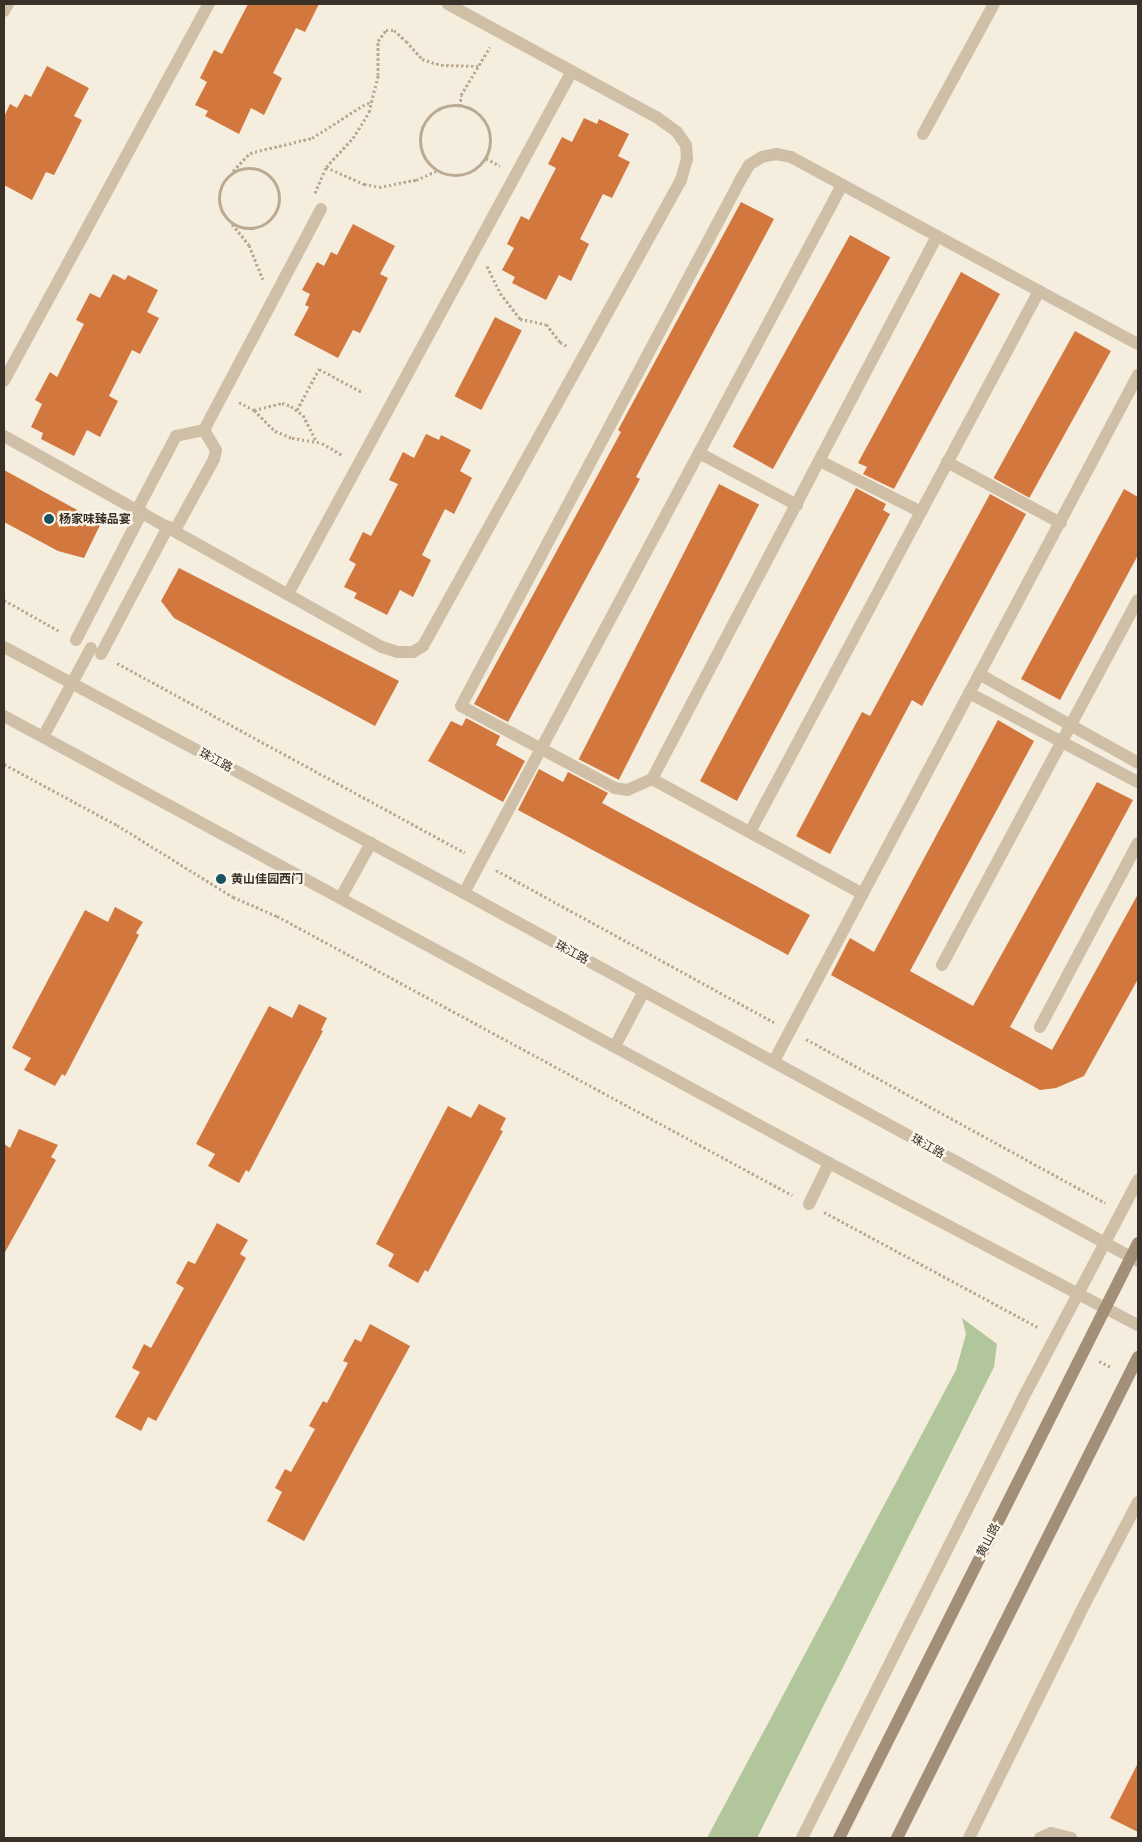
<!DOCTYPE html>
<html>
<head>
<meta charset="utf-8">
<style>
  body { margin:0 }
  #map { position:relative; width:1142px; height:1842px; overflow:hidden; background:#f5eddd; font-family:"PT Sans","Noto Sans SC",sans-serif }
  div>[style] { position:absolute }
  .green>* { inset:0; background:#b1c69b }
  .building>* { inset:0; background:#d2773e; transform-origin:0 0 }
  .path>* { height:3px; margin-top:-1.5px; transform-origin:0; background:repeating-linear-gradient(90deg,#bba991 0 2.5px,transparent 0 5px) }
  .path>.ring { margin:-1.5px; padding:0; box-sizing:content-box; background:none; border:3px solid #bba991; border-radius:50% }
  .service>* { height:12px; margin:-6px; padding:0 6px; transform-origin:6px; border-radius:6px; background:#cfbfa7 }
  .tertiary>* { height:12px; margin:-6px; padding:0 6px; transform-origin:6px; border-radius:6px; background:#cfbfa7 }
  .secondary>* { height:12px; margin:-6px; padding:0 6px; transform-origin:6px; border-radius:6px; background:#a38e78 }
  .dots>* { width:14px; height:14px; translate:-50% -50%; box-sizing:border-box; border:2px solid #fcf6ea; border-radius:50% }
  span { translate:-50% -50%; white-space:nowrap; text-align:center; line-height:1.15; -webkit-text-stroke:4.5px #fcf6ea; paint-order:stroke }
  .poi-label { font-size:12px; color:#3a3128; font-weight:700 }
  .left { translate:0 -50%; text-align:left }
  .street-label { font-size:12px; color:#3a3128 }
  .frame { position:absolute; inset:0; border:5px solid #3a3128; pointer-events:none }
</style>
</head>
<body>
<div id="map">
  <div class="green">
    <i style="clip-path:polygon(962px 1318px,997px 1344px,994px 1367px,757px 1838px,707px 1838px,956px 1370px,966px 1334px)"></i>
  </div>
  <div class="building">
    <i style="clip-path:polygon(248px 4px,319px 4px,305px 32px,296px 28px,273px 73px,282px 78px,264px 115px,251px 108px,239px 134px,205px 116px,208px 111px,195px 105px,207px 82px,200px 78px,214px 50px,222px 54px)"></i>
    <i style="clip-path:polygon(47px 66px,89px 88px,74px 116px,82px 120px,66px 152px,54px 175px,46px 172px,32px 200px,4px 185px,4px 117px,10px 104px,17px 108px,25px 94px,31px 97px)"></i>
    <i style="clip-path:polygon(584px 118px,597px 124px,599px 119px,629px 134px,618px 156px,630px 162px,612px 198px,603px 194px,580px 239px,589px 244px,571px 281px,559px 275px,546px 300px,512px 283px,515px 277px,502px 270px,514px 248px,507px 244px,521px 216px,529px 220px,556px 168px,548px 164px,562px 137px,572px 142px)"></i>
    <i style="clip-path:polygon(741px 202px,774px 219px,636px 477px,640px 479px,508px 722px,474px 704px,621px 432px,618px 430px)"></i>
    <i style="clip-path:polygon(353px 224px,395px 246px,380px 274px,388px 278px,372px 310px,360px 333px,353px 330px,338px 358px,294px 335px,309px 307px,305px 305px,310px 294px,302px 290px,317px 262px,324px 266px,331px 252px,337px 255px)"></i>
    <i style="left:850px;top:235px;width:46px;height:242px;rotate:29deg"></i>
    <i style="clip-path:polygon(961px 272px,1000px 294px,894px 489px,863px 474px,867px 467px,858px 463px)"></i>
    <i style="clip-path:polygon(113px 274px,125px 280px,128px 275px,158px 290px,147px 312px,159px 318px,140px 354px,132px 350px,109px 396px,118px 401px,100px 437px,87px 430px,74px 456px,41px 439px,43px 433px,31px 427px,42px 404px,35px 400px,50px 372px,57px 377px,84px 324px,76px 320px,90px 293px,100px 298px)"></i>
    <i style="left:495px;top:317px;width:30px;height:89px;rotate:27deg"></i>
    <i style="left:1075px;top:331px;width:41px;height:168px;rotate:29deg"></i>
    <i style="clip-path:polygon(426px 434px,439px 440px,441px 435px,471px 450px,460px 471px,472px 478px,454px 514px,445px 509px,422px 555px,431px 560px,413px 597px,400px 590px,387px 615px,354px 598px,357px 593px,344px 587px,356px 564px,349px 560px,363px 532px,371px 536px,398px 484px,389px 480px,403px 452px,414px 458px)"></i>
    <i style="clip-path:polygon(4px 470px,101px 523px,84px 558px,58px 551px,4px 522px)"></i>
    <i style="left:719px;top:484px;width:45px;height:309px;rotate:27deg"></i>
    <i style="clip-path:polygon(856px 488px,886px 504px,883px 510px,890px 514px,737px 801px,700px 781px)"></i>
    <i style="clip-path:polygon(1124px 489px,1138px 497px,1138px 555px,1060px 700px,1021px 679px)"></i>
    <i style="clip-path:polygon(990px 494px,1026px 514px,922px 706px,912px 700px,830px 854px,796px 836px,862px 712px,870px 716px)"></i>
    <i style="clip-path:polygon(179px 568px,399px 681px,375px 726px,174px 618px,161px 601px)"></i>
    <i style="clip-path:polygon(466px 718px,500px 736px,496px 745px,525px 761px,503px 802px,428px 761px,451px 721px,462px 726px)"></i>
    <i style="clip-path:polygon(998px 720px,1034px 741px,910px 971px,973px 1006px,1097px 782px,1133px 800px,1010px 1027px,1052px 1050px,1138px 894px,1138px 979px,1084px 1076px,1056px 1088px,1040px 1090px,831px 975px,850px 938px,874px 952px)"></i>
    <i style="clip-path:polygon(539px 769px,563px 782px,568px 772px,608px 793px,602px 803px,810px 915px,788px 955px,518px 810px)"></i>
    <i style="clip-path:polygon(115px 907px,143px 922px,136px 933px,139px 935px,65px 1076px,62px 1074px,55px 1086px,24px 1070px,31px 1058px,12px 1048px,85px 910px,108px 922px)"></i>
    <i style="clip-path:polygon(299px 1004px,327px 1018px,321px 1030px,323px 1031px,249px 1172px,246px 1170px,239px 1183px,208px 1166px,215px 1154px,196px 1144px,269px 1006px,292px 1018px)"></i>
    <i style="clip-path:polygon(479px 1104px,506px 1118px,500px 1130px,503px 1131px,428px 1272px,425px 1270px,418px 1283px,388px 1266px,394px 1254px,376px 1244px,448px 1106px,471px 1118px)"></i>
    <i style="clip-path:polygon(19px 1129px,58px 1145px,51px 1157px,56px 1160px,4px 1254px,4px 1144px,10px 1148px)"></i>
    <i style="clip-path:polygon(217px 1223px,248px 1240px,240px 1254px,246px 1258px,156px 1421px,148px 1417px,141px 1431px,115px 1417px,140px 1372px,132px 1368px,144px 1344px,151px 1348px,184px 1288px,176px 1283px,188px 1261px,195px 1264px)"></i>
    <i style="clip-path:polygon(370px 1324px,410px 1346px,304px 1541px,267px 1521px,282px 1492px,275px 1488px,285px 1469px,291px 1472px,315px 1429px,309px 1426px,323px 1401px,327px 1403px,348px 1363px,343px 1361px,355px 1339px,361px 1342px)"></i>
    <i style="clip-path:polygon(1138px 1763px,1138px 1832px,1110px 1818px)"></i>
  </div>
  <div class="path">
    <i class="ring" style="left:420px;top:105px;width:67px;height:67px"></i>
    <i style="left:460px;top:106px;width:11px;rotate:-85deg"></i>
    <i style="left:461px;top:95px;width:56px;rotate:-58.9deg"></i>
    <i style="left:486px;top:158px;width:16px;rotate:30deg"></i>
    <i style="left:326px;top:167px;width:42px;rotate:24.1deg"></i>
    <i style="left:364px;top:184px;width:15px;rotate:11deg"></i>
    <i style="left:379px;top:187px;width:38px;rotate:-11deg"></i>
    <i style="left:416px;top:180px;width:22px;rotate:-24deg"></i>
    <i class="ring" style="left:219px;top:168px;width:57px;height:57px"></i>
    <i style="left:233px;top:171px;width:25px;rotate:-47deg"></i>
    <i style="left:250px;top:153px;width:64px;rotate:-13.6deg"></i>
    <i style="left:312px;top:138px;width:65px;rotate:-32.5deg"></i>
    <i style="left:367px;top:103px;width:5px;rotate:11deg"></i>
    <i style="left:315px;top:193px;width:28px;rotate:-67deg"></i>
    <i style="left:326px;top:167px;width:40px;rotate:-47deg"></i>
    <i style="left:353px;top:138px;width:31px;rotate:-58deg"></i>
    <i style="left:369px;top:112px;width:38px;rotate:-76deg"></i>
    <i style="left:378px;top:75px;width:34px;rotate:-90deg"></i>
    <i style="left:378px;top:41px;width:14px;rotate:-54deg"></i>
    <i style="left:386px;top:30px;width:8px"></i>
    <i style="left:394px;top:30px;width:16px;rotate:43deg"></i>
    <i style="left:406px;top:41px;width:24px;rotate:48deg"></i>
    <i style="left:422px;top:59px;width:20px;rotate:18deg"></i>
    <i style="left:441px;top:65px;width:38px;rotate:2deg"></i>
    <i style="left:232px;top:224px;width:27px;rotate:51deg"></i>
    <i style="left:249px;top:245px;width:37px;rotate:68deg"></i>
    <i style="left:487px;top:266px;width:30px;rotate:64deg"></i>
    <i style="left:500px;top:293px;width:33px;rotate:52deg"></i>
    <i style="left:520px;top:319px;width:26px;rotate:11deg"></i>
    <i style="left:546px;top:324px;width:23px;rotate:52deg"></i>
    <i style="left:560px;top:342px;width:8px;rotate:30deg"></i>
    <i style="left:239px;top:402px;width:17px;rotate:28deg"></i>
    <i style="left:254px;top:410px;width:30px;rotate:45deg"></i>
    <i style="left:275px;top:431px;width:18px;rotate:22deg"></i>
    <i style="left:292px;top:438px;width:30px;rotate:9deg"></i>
    <i style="left:322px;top:443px;width:23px;rotate:31deg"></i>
    <i style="left:254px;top:410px;width:29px;rotate:-14deg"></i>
    <i style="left:282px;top:403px;width:9px;rotate:18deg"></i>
    <i style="left:291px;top:406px;width:15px;rotate:37deg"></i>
    <i style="left:303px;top:415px;width:30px;rotate:63deg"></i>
    <i style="left:297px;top:410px;width:47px;rotate:-61.8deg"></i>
    <i style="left:319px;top:369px;width:49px;rotate:28.1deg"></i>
    <i style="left:4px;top:600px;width:65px;rotate:29.3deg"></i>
    <i style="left:117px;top:663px;width:396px;rotate:28.6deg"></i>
    <i style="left:4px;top:764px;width:128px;rotate:28.4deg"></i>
    <i style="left:117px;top:825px;width:137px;rotate:31.8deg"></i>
    <i style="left:233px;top:897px;width:48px;rotate:23.4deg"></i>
    <i style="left:277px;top:916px;width:586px;rotate:28.45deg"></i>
    <i style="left:496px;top:870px;width:317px;rotate:28.7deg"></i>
    <i style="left:806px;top:1039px;width:341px;rotate:28.7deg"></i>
    <i style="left:824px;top:1212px;width:244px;rotate:28.3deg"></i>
    <i style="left:1099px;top:1361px;width:13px;rotate:27deg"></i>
  </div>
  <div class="service">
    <i style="left:4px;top:11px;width:8px;rotate:-60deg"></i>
    <i style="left:923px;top:134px;width:148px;rotate:-61.4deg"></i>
    <i style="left:937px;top:236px;width:613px;rotate:117.69deg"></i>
    <i style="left:652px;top:779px;width:27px;rotate:156deg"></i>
    <i style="left:627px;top:790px;width:12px;rotate:-171deg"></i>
    <i style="left:615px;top:788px;width:174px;rotate:-152deg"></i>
    <i style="left:461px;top:706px;width:597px;rotate:-62.02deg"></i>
    <i style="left:741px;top:179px;width:16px;rotate:-60deg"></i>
    <i style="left:749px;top:165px;width:15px;rotate:-32deg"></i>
    <i style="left:762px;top:157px;width:14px;rotate:-12deg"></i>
    <i style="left:776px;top:154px;width:15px;rotate:11deg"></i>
    <i style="left:791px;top:157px;width:166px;rotate:28.4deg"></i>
    <i style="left:937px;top:236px;width:116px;rotate:28.3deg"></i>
    <i style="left:1039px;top:291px;width:112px;rotate:28.2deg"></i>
    <i style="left:4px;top:381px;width:429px;rotate:-61.5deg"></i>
    <i style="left:4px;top:436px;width:433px;rotate:29.2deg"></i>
    <i style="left:382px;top:647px;width:16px;rotate:18deg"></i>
    <i style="left:397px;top:652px;width:16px"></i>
    <i style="left:413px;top:652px;width:12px;rotate:-31deg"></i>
    <i style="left:423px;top:646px;width:533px;rotate:-61.03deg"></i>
    <i style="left:681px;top:180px;width:22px;rotate:-74deg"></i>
    <i style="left:687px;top:159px;width:14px;rotate:-94deg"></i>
    <i style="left:686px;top:145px;width:16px;rotate:-125deg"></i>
    <i style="left:677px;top:132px;width:26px;rotate:-144deg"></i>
    <i style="left:656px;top:117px;width:237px;rotate:-151.5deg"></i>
    <i style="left:699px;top:453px;width:111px;rotate:28deg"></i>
    <i style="left:820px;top:461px;width:113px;rotate:26.8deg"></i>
    <i style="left:947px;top:462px;width:129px;rotate:28.2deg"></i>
    <i style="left:137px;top:510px;width:84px;rotate:-62.2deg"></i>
    <i style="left:176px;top:436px;width:29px;rotate:-12deg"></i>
    <i style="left:204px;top:430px;width:250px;rotate:-62.1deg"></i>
    <i style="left:175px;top:530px;width:81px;rotate:-61.2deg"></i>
    <i style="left:214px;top:459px;width:9px;rotate:-77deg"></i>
    <i style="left:216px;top:450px;width:23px;rotate:-121deg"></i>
    <i style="left:288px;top:594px;width:595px;rotate:-61.5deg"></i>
    <i style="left:76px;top:640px;width:144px;rotate:-62.7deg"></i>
    <i style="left:101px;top:654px;width:144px;rotate:-62.2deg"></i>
    <i style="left:979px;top:674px;width:182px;rotate:29.2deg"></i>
    <i style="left:969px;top:693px;width:191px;rotate:27.8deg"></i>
    <i style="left:43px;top:737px;width:101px;rotate:-61.7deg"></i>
    <i style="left:652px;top:779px;width:240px;rotate:28.6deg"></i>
    <i style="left:750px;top:832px;width:613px;rotate:-61.89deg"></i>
    <i style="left:464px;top:893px;width:803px;rotate:-61.9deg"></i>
    <i style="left:942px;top:965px;width:414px;rotate:-61.8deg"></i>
    <i style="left:1040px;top:1027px;width:208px;rotate:-62deg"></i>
    <i style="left:774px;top:1061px;width:777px;rotate:-62.05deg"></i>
    <i style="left:809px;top:1204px;width:46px;rotate:-64deg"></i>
    <i style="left:802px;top:1838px;width:488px;rotate:-63.3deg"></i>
    <i style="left:1021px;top:1402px;width:251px;rotate:-62.2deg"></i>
    <i style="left:969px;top:1838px;width:251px;rotate:-63.7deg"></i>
    <i style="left:1080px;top:1613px;width:125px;rotate:-62.4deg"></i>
    <i style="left:1040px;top:1838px;width:12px;rotate:-24deg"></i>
    <i style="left:1051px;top:1833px;width:21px;rotate:14deg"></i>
  </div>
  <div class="tertiary">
    <i style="left:4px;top:647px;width:522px;rotate:28.14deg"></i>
    <i style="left:464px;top:893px;width:768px;rotate:28.63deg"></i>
    <i style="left:4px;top:716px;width:938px;rotate:28.45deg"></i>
    <i style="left:829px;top:1163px;width:349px;rotate:27.7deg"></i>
    <i style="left:341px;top:897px;width:62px;rotate:-60.9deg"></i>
    <i style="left:615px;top:1046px;width:62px;rotate:-62.2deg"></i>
  </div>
  <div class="secondary">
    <i style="left:839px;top:1838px;width:666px;rotate:-63.32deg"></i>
    <i style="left:897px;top:1838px;width:538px;rotate:-63.39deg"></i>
  </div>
  <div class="dots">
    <i style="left:49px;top:519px;background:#195261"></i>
    <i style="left:221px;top:879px;background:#195261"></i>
  </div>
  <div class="poi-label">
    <span class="left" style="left:59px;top:519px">杨家味臻品宴</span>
    <span class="left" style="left:231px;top:879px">黄山佳园西门</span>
  </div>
  <div class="street-label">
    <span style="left:216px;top:760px;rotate:28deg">珠江路</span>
    <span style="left:572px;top:952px;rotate:28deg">珠江路</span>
    <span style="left:928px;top:1146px;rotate:29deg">珠江路</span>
    <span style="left:988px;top:1540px;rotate:-63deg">黄山路</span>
  </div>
  <div class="frame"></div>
</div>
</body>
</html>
